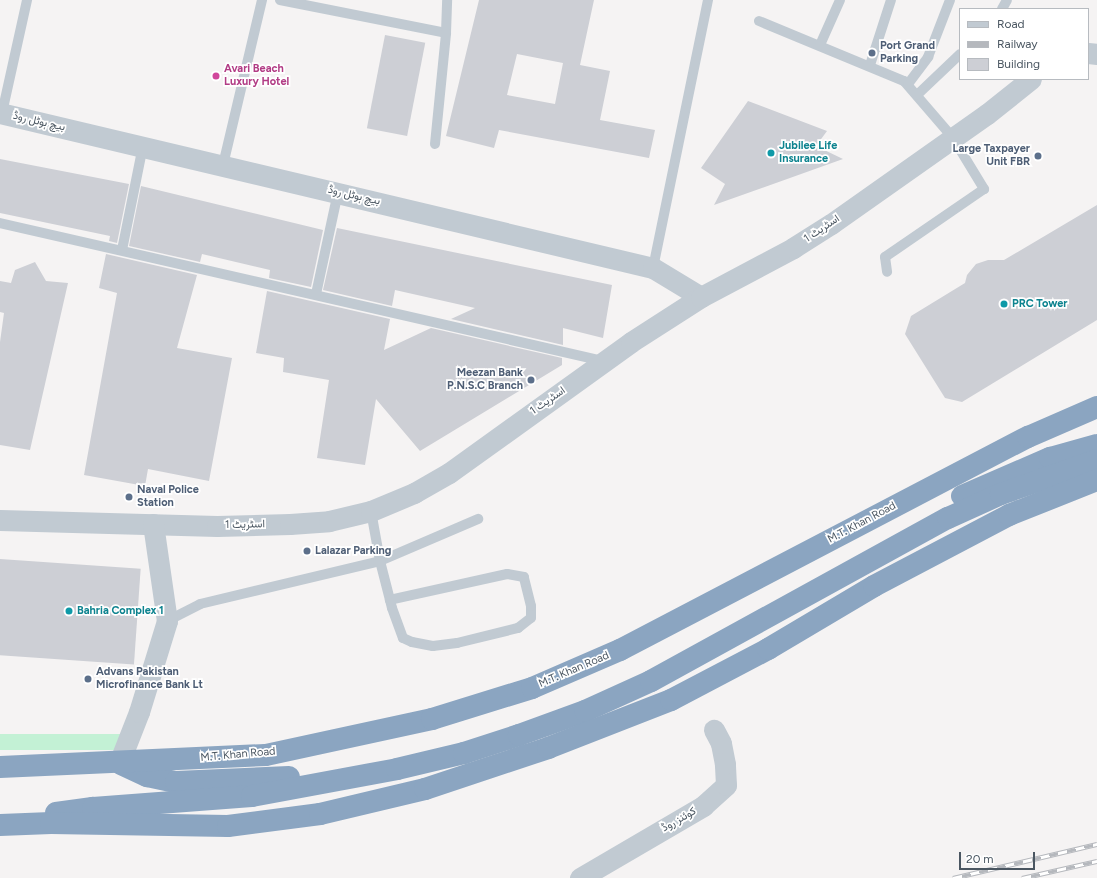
<!DOCTYPE html>
<html>
<head>
<meta charset="utf-8">
<style>
  body { margin:0 }
  #map { position:relative; width:1097px; height:878px; overflow:hidden; background:#f5f3f3; font-family:Figtree,Vazirmatn,sans-serif }
  div>[style] { position:absolute }
  .green>* { inset:0; background:#c3f1d5; transform-origin:0 0 }
  .building>* { inset:0; background:#cdcfd5; transform-origin:0 0 }
  .lane>* { height:10px; margin:-5px; padding:0 5px; transform-origin:5px; border-radius:5px; background:#c1cad2 }
  .street>* { height:21px; margin:-10.5px; padding:0 10.5px; transform-origin:10.5px; border-radius:10.5px; background:#c1cad2 }
  .highway>* { height:22px; margin:-11px; padding:0 11px; transform-origin:11px; border-radius:11px; background:#8ba5c1 }
  .rail>* { height:4.5px; margin-top:-2.25px; transform-origin:0; background:repeating-linear-gradient(90deg,#fff 0 9px,#b5b8bd 0 18px); box-sizing:border-box; border-block:1px solid #b5b8bd }
  .dots>* { width:11px; height:11px; translate:-50% -50%; box-sizing:border-box; border:2px solid #fff; border-radius:50% }
  span { translate:-50% -50%; white-space:nowrap; text-align:center; line-height:1.15; -webkit-text-stroke:3.5px #fff; paint-order:stroke }
  .service-label { font-size:11px; color:#4e5e75; font-weight:700 }
  .left { translate:0 -50%; text-align:left }
  .right { translate:-100% -50%; text-align:right }
  .hotel-label { font-size:11px; color:#b23c85; font-weight:700 }
  .street-label { font-size:11px; color:#4a5661 }
  .culture-label { font-size:11px; color:#0d838f; font-weight:700 }
  .legend { position:absolute; left:959px; top:8px; width:130px; height:72px; box-sizing:border-box; background:#fff; border:1px solid #b7bbc0; margin:0; padding:5px 7px; list-style:none; font-size:12px; color:#4a5661 }
  .legend li { display:flex; align-items:center; gap:8px; height:20px }
  .legend b { width:20px; border:1px solid #b7bbc0 }
  .scale { position:absolute; left:959px; top:852px; width:76px; height:18px; box-sizing:border-box; border:2px solid #4a5661; border-top:0; padding-left:5px; font-size:12px; line-height:14px; white-space:nowrap; color:#4a5661; -webkit-text-stroke:3px #fff; paint-order:stroke }
</style>
</head>
<body>
<div id="map">
  <div class="green">
    <i style="left:0;top:734px;width:122px;height:16px"></i>
  </div>
  <div class="building">
    <i style="clip-path:polygon(evenodd,479px 0,594px 0,580px 65px,610px 71px,600px 120px,655px 130px,649px 158px,499px 130px,494px 148px,446px 136px,479px 0,517px 54px,563px 63px,555px 104px,507px 95px,517px 54px)"></i>
    <i style="left:385px;top:35px;width:41px;height:95px;rotate:11deg"></i>
    <i style="clip-path:polygon(748px 101px,827px 131px,816px 146px,843px 159px,714px 205px,725px 184px,701px 168px)"></i>
    <i style="clip-path:polygon(0 159px,129px 184px,117px 243px,109px 241px,110px 236px,0 213px)"></i>
    <i style="clip-path:polygon(141px 186px,323px 230px,311px 287px,269px 278px,270px 270px,202px 254px,200px 262px,129px 246px)"></i>
    <i style="clip-path:polygon(1097px 205px,1097px 320px,962px 402px,945px 398px,905px 334px,911px 316px,965px 283px,967px 275px,976px 264px,988px 260px,1004px 260px)"></i>
    <i style="clip-path:polygon(337px 228px,612px 285px,603px 338px,563px 328px,563px 345px,451px 319px,475px 308px,395px 290px,392px 306px,323px 290px)"></i>
    <i style="clip-path:polygon(106px 254px,197px 275px,177px 348px,232px 358px,209px 481px,148px 469px,145px 486px,84px 475px,117px 293px,99px 288px)"></i>
    <i style="clip-path:polygon(35px 262px,46px 281px,68px 283px,30px 450px,0 445px,0 342px,4px 313px,0 312px,0 281px,11px 283px,15px 270px)"></i>
    <i style="clip-path:polygon(267px 291px,390px 319px,384px 350px,431px 328px,562px 358px,562px 365px,420px 451px,376px 399px,365px 465px,317px 458px,329px 380px,283px 372px,284px 358px,256px 353px)"></i>
    <i style="left:0;top:559px;width:141px;height:96px;rotate:4deg"></i>
  </div>
  <div class="lane">
    <i style="left:280px;top:0;width:169px;rotate:11.2deg"></i>
    <i style="left:446px;top:33px;width:33px;rotate:-88deg"></i>
    <i style="left:1002px;top:9px;width:10px;rotate:-61deg"></i>
    <i style="left:759px;top:21px;width:157px;rotate:22.5deg"></i>
    <i style="left:904px;top:81px;width:75px;rotate:49.3deg"></i>
    <i style="left:953px;top:138px;width:60px;rotate:58.7deg"></i>
    <i style="left:984px;top:189px;width:120px;rotate:145.5deg"></i>
    <i style="left:885px;top:257px;width:15px;rotate:82deg"></i>
    <i style="left:820px;top:45px;width:49px;rotate:-66deg"></i>
    <i style="left:870px;top:65px;width:68px;rotate:-72.1deg"></i>
    <i style="left:908px;top:84px;width:34px;rotate:-53deg"></i>
    <i style="left:928px;top:57px;width:61px;rotate:-68.9deg"></i>
    <i style="left:917px;top:95px;width:59px;rotate:-43.6deg"></i>
    <i style="left:2px;top:113px;width:116px;rotate:-77.5deg"></i>
    <i style="left:435px;top:144px;width:112px;rotate:-84.3deg"></i>
    <i style="left:223px;top:165px;width:170px;rotate:-76.7deg"></i>
    <i style="left:0;top:223px;width:619px;rotate:12.89deg"></i>
    <i style="left:122px;top:250px;width:106px;rotate:-78.6deg"></i>
    <i style="left:653px;top:268px;width:274px;rotate:-78.4deg"></i>
    <i style="left:316px;top:294px;width:104px;rotate:-77.8deg"></i>
    <i style="left:371px;top:511px;width:51px;rotate:79.8deg"></i>
    <i style="left:380px;top:561px;width:107px;rotate:-23.2deg"></i>
    <i style="left:167px;top:621px;width:37px;rotate:-27deg"></i>
    <i style="left:200px;top:604px;width:185px;rotate:-13.4deg"></i>
    <i style="left:380px;top:561px;width:40px;rotate:75.6deg"></i>
    <i style="left:390px;top:600px;width:8px;rotate:76deg"></i>
    <i style="left:392px;top:608px;width:32px;rotate:70deg"></i>
    <i style="left:403px;top:638px;width:10px;rotate:24deg"></i>
    <i style="left:412px;top:642px;width:21px;rotate:11deg"></i>
    <i style="left:433px;top:646px;width:24px;rotate:-7deg"></i>
    <i style="left:457px;top:643px;width:63px;rotate:-13.8deg"></i>
    <i style="left:518px;top:628px;width:16px;rotate:-38deg"></i>
    <i style="left:531px;top:618px;width:12px;rotate:-90deg"></i>
    <i style="left:531px;top:606px;width:30px;rotate:-104deg"></i>
    <i style="left:524px;top:577px;width:17px;rotate:-170deg"></i>
    <i style="left:507px;top:574px;width:120px;rotate:167.5deg"></i>
  </div>
  <div class="street">
    <i style="left:1088px;top:53px;width:9px;rotate:6deg"></i>
    <i style="left:0;top:113px;width:671px;rotate:13.35deg"></i>
    <i style="left:653px;top:268px;width:56px;rotate:31.1deg"></i>
    <i style="left:0;top:520px;width:217px;rotate:1.6deg"></i>
    <i style="left:217px;top:526px;width:73px;rotate:-1.6deg"></i>
    <i style="left:290px;top:524px;width:39px;rotate:-4deg"></i>
    <i style="left:329px;top:521px;width:43px;rotate:-13.4deg"></i>
    <i style="left:371px;top:511px;width:47px;rotate:-22.7deg"></i>
    <i style="left:414px;top:493px;width:40px;rotate:-29.7deg"></i>
    <i style="left:449px;top:473px;width:224px;rotate:-35.7deg"></i>
    <i style="left:631px;top:342px;width:83px;rotate:-32.7deg"></i>
    <i style="left:701px;top:297px;width:104px;rotate:-28deg"></i>
    <i style="left:793px;top:248px;width:45px;rotate:-32.3deg"></i>
    <i style="left:831px;top:224px;width:191px;rotate:-35.2deg"></i>
    <i style="left:987px;top:114px;width:56px;rotate:-38.5deg"></i>
    <i style="left:119px;top:763px;width:55px;rotate:-68.6deg"></i>
    <i style="left:139px;top:712px;width:95px;rotate:-72.9deg"></i>
    <i style="left:167px;top:621px;width:98px;rotate:-98.2deg"></i>
    <i style="left:580px;top:878px;width:143px;rotate:-30.3deg"></i>
    <i style="left:703px;top:806px;width:31px;rotate:-42deg"></i>
    <i style="left:726px;top:785px;width:21px;rotate:-93deg"></i>
    <i style="left:725px;top:764px;width:21px;rotate:-101deg"></i>
    <i style="left:721px;top:743px;width:15px;rotate:-118deg"></i>
  </div>
  <div class="highway">
    <i style="left:962px;top:496px;width:96px;rotate:-23.4deg"></i>
    <i style="left:1050px;top:458px;width:49px;rotate:-15.5deg"></i>
    <i style="left:121px;top:764px;width:29px;rotate:25deg"></i>
    <i style="left:147px;top:776px;width:30px;rotate:12deg"></i>
    <i style="left:176px;top:782px;width:113px;rotate:-2.5deg"></i>
    <i style="left:0;top:767px;width:266px;rotate:-2.6deg"></i>
    <i style="left:266px;top:755px;width:170px;rotate:-12.2deg"></i>
    <i style="left:432px;top:719px;width:105px;rotate:-17.2deg"></i>
    <i style="left:532px;top:688px;width:96px;rotate:-23.4deg"></i>
    <i style="left:620px;top:650px;width:460px;rotate:-27.6deg"></i>
    <i style="left:1028px;top:437px;width:75px;rotate:-23.5deg"></i>
    <i style="left:56px;top:813px;width:37px;rotate:-8deg"></i>
    <i style="left:93px;top:808px;width:159px;rotate:-4.3deg"></i>
    <i style="left:252px;top:796px;width:147px;rotate:-10.5deg"></i>
    <i style="left:397px;top:769px;width:69px;rotate:-13.4deg"></i>
    <i style="left:464px;top:753px;width:58px;rotate:-18.1deg"></i>
    <i style="left:519px;top:735px;width:70px;rotate:-20deg"></i>
    <i style="left:585px;top:711px;width:72px;rotate:-24.4deg"></i>
    <i style="left:651px;top:681px;width:339px;rotate:-28.8deg"></i>
    <i style="left:948px;top:518px;width:58px;rotate:-24.4deg"></i>
    <i style="left:1001px;top:494px;width:102px;rotate:-19.5deg"></i>
    <i style="left:0;top:825px;width:51px;rotate:-2.2deg"></i>
    <i style="left:51px;top:823px;width:177px;rotate:1deg"></i>
    <i style="left:228px;top:826px;width:93px;rotate:-7.4deg"></i>
    <i style="left:320px;top:814px;width:108px;rotate:-13.4deg"></i>
    <i style="left:425px;top:789px;width:130px;rotate:-18.4deg"></i>
    <i style="left:548px;top:748px;width:132px;rotate:-21.3deg"></i>
    <i style="left:671px;top:700px;width:110px;rotate:-27.7deg"></i>
    <i style="left:768px;top:649px;width:123px;rotate:-30.7deg"></i>
    <i style="left:874px;top:586px;width:153px;rotate:-27.7deg"></i>
    <i style="left:1009px;top:515px;width:95px;rotate:-21.7deg"></i>
  </div>
  <div class="rail">
    <i style="left:953px;top:878px;width:148px;rotate:-13.3deg"></i>
    <i style="left:1022px;top:878px;width:77px;rotate:-12.8deg"></i>
  </div>
  <div class="dots">
    <i style="left:872px;top:53px;background:#5c6f8a"></i>
    <i style="left:216px;top:76px;background:#d1479c"></i>
    <i style="left:771px;top:153px;background:#0f9aa8"></i>
    <i style="left:1038px;top:156px;background:#5c6f8a"></i>
    <i style="left:1004px;top:304px;background:#0f9aa8"></i>
    <i style="left:531px;top:380px;background:#5c6f8a"></i>
    <i style="left:129px;top:497px;background:#5c6f8a"></i>
    <i style="left:307px;top:551px;background:#5c6f8a"></i>
    <i style="left:69px;top:611px;background:#0f9aa8"></i>
    <i style="left:88px;top:679px;background:#5c6f8a"></i>
  </div>
  <div class="service-label">
    <span class="left" style="left:880px;top:53px">Port Grand<br>Parking</span>
    <span class="right" style="left:1030px;top:156px">Large Taxpayer<br>Unit FBR</span>
    <span class="right" style="left:523px;top:380px">Meezan Bank<br>P.N.S.C Branch</span>
    <span class="left" style="left:137px;top:497px">Naval Police<br>Station</span>
    <span class="left" style="left:315px;top:551px">Lalazar Parking</span>
    <span class="left" style="left:96px;top:679px">Advans Pakistan<br>Microfinance Bank Lt</span>
  </div>
  <div class="hotel-label">
    <span class="left" style="left:224px;top:76px">Avari Beach<br>Luxury Hotel</span>
  </div>
  <div class="street-label">
    <span style="left:39px;top:122px;rotate:13deg">بیچ ہوٹل روڈ</span>
    <span style="left:354px;top:196px;rotate:13deg">بیچ ہوٹل روڈ</span>
    <span style="left:822px;top:229px;rotate:-34deg">اسٹریٹ 1</span>
    <span style="left:548px;top:401px;rotate:-35deg">اسٹریٹ 1</span>
    <span style="left:862px;top:523px;rotate:-28deg">M.T. Khan Road</span>
    <span style="left:245px;top:525px;rotate:-1deg">اسٹریٹ 1</span>
    <span style="left:574px;top:670px;rotate:-23deg">M.T. Khan Road</span>
    <span style="left:238px;top:755px;rotate:-5deg">M.T. Khan Road</span>
    <span style="left:679px;top:820px;rotate:-30deg">کوئنز روڈ</span>
  </div>
  <div class="culture-label">
    <span class="left" style="left:779px;top:153px">Jubilee Life<br>Insurance</span>
    <span class="left" style="left:1012px;top:304px">PRC Tower</span>
    <span class="left" style="left:77px;top:611px">Bahria Complex 1</span>
  </div>
  <ul class="legend">
  <li><b style="height:5px;background:#c1cad2"></b>Road</li>
  <li><b style="height:5px;background:#b5b8bd"></b>Railway</li>
  <li><b style="height:11px;background:#cdcfd5"></b>Building</li>
  </ul>
  <div class="scale">20 m</div>
</div>
</body>
</html>
